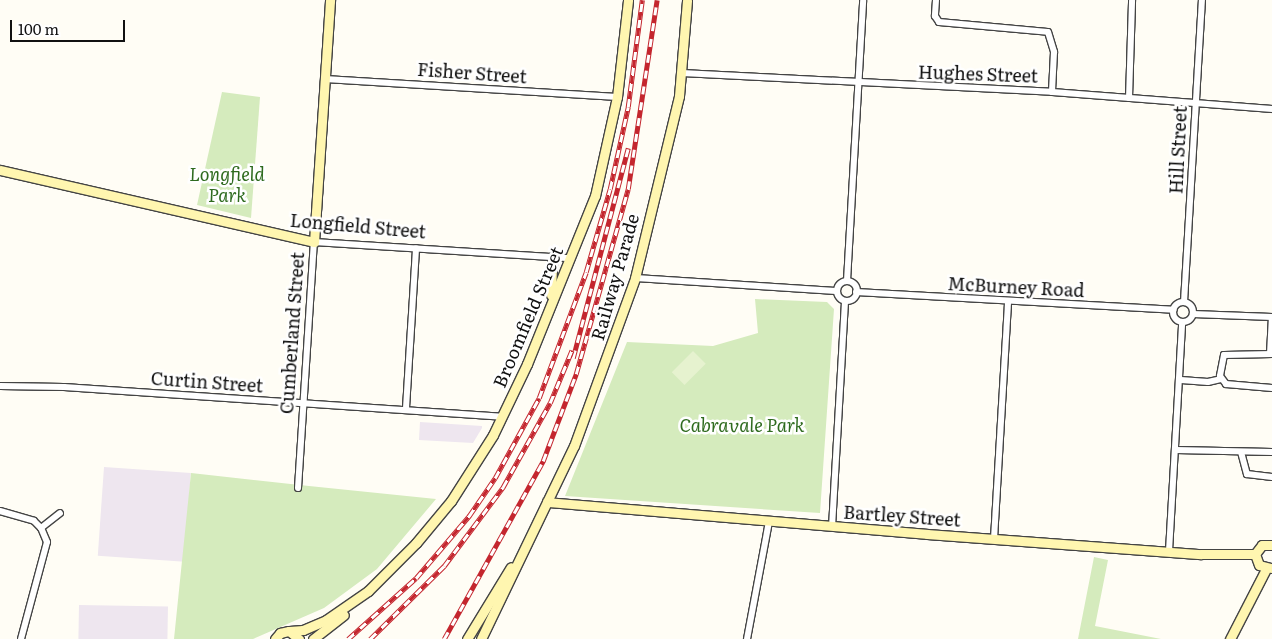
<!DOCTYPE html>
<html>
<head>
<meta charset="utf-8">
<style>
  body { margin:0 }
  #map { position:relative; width:1272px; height:639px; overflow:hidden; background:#fffdf5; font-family:Literata,serif }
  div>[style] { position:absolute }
  .industrial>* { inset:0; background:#eee6ef; transform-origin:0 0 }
  .green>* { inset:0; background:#d5ebbd }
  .pitch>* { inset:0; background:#e6f2cf; transform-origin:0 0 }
  .roads { filter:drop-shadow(1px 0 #444) drop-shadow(-1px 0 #444) drop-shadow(0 1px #444) drop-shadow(0 -1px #444) }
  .street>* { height:6px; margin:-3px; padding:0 3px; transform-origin:3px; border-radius:3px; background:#fff }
  .street>.ring { margin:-3px; padding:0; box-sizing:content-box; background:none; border:6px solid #fff; border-radius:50% }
  .secondary>* { height:9px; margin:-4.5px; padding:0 4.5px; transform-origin:4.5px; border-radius:4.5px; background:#fff6b0 }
  .rail>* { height:4.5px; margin-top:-2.25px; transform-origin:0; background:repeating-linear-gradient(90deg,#fff 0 8px,#c4262e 0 16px); box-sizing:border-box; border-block:1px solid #c4262e }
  span { translate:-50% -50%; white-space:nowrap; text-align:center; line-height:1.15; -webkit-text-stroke:5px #fff; paint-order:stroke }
  .street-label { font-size:18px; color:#111 }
  .park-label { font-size:18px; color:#2f6b1f; font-style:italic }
  .scale { position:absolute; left:10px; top:20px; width:115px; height:22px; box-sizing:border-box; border:2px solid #111; border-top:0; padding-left:6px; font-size:15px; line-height:18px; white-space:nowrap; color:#111; -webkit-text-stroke:4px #fff; paint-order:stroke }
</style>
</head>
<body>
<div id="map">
  <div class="industrial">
    <i style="clip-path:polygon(420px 422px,482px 426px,482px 428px,473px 443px,419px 440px)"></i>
    <i style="left:104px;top:467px;width:87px;height:89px;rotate:4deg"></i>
    <i style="left:79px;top:605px;width:89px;height:34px;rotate:1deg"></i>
  </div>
  <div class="green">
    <i style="clip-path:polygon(222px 92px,260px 97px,251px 218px,197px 205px)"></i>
    <i style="clip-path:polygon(755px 299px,827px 302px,834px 309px,820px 513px,565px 496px,627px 342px,713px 346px,758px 333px)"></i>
    <i style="clip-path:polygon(191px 473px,309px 486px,436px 499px,377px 569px,324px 608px,253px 639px,174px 639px)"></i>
    <i style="clip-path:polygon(1094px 557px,1108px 560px,1095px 626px,1161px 639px,1078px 639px)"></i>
  </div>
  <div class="pitch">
    <i style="left:693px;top:351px;width:18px;height:30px;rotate:45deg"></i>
  </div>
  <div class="roads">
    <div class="street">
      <i style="left:936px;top:0;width:16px;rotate:94deg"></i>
      <i style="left:935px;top:16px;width:7px;rotate:56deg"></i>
      <i style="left:939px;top:22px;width:109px;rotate:5.2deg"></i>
      <i style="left:1048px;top:32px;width:21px;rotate:73deg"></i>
      <i style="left:1054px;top:52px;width:40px;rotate:92.9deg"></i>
      <i style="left:682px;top:73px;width:370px;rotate:2.9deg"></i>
      <i style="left:1052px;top:92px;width:221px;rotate:4.4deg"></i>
      <i style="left:325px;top:79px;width:293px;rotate:3.5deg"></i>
      <i style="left:1129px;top:98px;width:98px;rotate:-88.2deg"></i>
      <i style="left:635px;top:278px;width:202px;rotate:3.7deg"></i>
      <i style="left:847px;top:281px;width:281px;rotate:-86.7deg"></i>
      <i class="ring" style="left:837px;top:281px;width:14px;height:14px"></i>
      <i style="left:856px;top:292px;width:318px;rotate:3.2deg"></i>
      <i class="ring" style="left:1173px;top:302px;width:14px;height:14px"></i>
      <i style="left:1184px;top:302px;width:303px;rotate:-86.6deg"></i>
      <i style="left:1193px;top:314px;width:79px;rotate:2.2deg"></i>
      <i style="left:1270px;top:354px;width:37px;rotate:-87deg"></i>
      <i style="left:1272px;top:354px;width:48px;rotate:178.8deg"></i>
      <i style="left:1224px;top:355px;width:21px;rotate:101deg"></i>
      <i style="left:1220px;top:376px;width:10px;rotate:53deg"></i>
      <i style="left:1226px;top:384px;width:46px;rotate:5deg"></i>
      <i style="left:1181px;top:380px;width:27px;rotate:4deg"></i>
      <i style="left:1208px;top:382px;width:13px;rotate:-13deg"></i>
      <i style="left:0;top:386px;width:64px;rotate:0.9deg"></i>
      <i style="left:64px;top:387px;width:439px;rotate:3.9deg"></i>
      <i style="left:406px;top:408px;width:160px;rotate:-86.4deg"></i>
      <i style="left:1176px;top:450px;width:96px;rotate:1.2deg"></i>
      <i style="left:1241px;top:452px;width:23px;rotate:75deg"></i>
      <i style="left:1247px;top:474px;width:25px;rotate:7deg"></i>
      <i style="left:298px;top:488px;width:247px;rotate:-86.3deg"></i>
      <i style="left:314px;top:242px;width:257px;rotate:3.6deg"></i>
      <i style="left:0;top:511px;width:35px;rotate:16deg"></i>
      <i style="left:34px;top:521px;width:10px;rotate:45deg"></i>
      <i style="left:832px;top:527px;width:226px;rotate:-86.7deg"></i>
      <i style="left:994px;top:539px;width:237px;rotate:-86.6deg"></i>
      <i style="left:1169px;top:551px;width:228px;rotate:-86.7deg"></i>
      <i style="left:21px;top:639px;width:100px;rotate:-75deg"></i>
      <i style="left:47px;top:542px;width:15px;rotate:-113deg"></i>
      <i style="left:41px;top:528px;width:24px;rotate:-38deg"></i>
      <i style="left:747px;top:639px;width:119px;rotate:-79.4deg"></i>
    </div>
    <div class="secondary">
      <i style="left:0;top:170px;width:322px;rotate:12.9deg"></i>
      <i style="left:314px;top:242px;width:243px;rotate:-86.2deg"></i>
      <i style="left:551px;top:295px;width:38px;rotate:-88deg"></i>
      <i style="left:547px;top:502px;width:381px;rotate:4.8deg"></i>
      <i style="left:927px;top:534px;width:275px;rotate:4.2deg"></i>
      <i style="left:1201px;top:554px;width:54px"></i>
      <i style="left:1271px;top:568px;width:12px;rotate:-166deg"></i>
      <i style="left:1259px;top:565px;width:12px;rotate:-110deg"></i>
      <i style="left:1255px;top:554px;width:11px;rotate:-52deg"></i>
      <i style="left:1262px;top:545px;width:10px"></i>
      <i style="left:289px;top:631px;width:14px;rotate:-4deg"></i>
      <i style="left:303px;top:630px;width:25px;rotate:-23deg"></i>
      <i style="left:326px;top:620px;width:51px;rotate:-34.6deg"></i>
      <i style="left:368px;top:591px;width:68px;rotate:-45deg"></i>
      <i style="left:416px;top:543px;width:55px;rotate:-50.2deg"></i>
      <i style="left:451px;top:501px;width:78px;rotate:-57.5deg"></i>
      <i style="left:493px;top:435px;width:79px;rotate:-64.4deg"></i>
      <i style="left:527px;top:364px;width:181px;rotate:-68deg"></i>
      <i style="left:595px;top:196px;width:101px;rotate:-77.5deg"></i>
      <i style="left:617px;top:97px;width:98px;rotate:-83.5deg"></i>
      <i style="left:275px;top:639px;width:8px;rotate:-50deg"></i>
      <i style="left:280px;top:633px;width:9px;rotate:-13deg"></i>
      <i style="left:289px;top:631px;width:13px;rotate:39deg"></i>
      <i style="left:313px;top:639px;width:39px;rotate:-38deg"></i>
      <i style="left:467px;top:639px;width:84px;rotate:-58.6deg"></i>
      <i style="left:481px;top:639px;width:214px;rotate:-64.3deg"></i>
      <i style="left:574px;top:446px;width:179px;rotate:-70deg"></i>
      <i style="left:635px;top:278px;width:187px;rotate:-76.4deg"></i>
      <i style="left:679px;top:96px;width:96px;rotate:-85.2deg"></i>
      <i style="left:1230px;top:639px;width:79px;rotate:-62.8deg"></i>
    </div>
  </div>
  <div class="rail">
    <i style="left:573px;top:358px;width:217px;rotate:-75.3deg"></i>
    <i style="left:348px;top:639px;width:91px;rotate:-41.9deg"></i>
    <i style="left:416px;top:578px;width:82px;rotate:-49.5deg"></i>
    <i style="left:469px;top:516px;width:46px;rotate:-55.6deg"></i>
    <i style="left:495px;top:478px;width:91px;rotate:-61.2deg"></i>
    <i style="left:539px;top:398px;width:134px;rotate:-69.5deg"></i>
    <i style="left:586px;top:272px;width:86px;rotate:-73.9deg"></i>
    <i style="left:610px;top:189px;width:84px;rotate:-77.6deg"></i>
    <i style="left:628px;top:107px;width:108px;rotate:-82.5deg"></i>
    <i style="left:370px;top:639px;width:104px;rotate:-44.6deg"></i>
    <i style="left:444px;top:566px;width:99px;rotate:-53.2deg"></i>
    <i style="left:503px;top:487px;width:96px;rotate:-60.8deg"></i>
    <i style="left:550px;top:403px;width:57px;rotate:-67.5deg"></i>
    <i style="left:444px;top:639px;width:204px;rotate:-60.9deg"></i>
    <i style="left:543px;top:461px;width:93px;rotate:-69.2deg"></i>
    <i style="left:576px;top:374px;width:192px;rotate:-74.3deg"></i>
    <i style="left:628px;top:189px;width:191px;rotate:-81.3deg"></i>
  </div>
  <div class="street-label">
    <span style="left:472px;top:73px;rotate:4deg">Fisher Street</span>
    <span style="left:978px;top:74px;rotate:2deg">Hughes Street</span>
    <span style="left:1178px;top:150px;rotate:-87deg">Hill Street</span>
    <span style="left:358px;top:226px;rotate:5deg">Longfield Street</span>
    <span style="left:615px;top:277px;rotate:-74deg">Railway Parade</span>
    <span style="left:1016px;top:287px;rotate:3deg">McBurney Road</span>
    <span style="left:528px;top:317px;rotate:-67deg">Broomfield Street</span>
    <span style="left:292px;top:333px;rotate:-86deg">Cumberland Street</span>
    <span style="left:207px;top:382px;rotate:4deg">Curtin Street</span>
    <span style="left:902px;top:516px;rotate:4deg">Bartley Street</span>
  </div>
  <div class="park-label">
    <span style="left:227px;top:185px">Longfield<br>Park</span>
    <span style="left:742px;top:425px">Cabravale Park</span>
  </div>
  <div class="scale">100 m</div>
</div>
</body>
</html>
